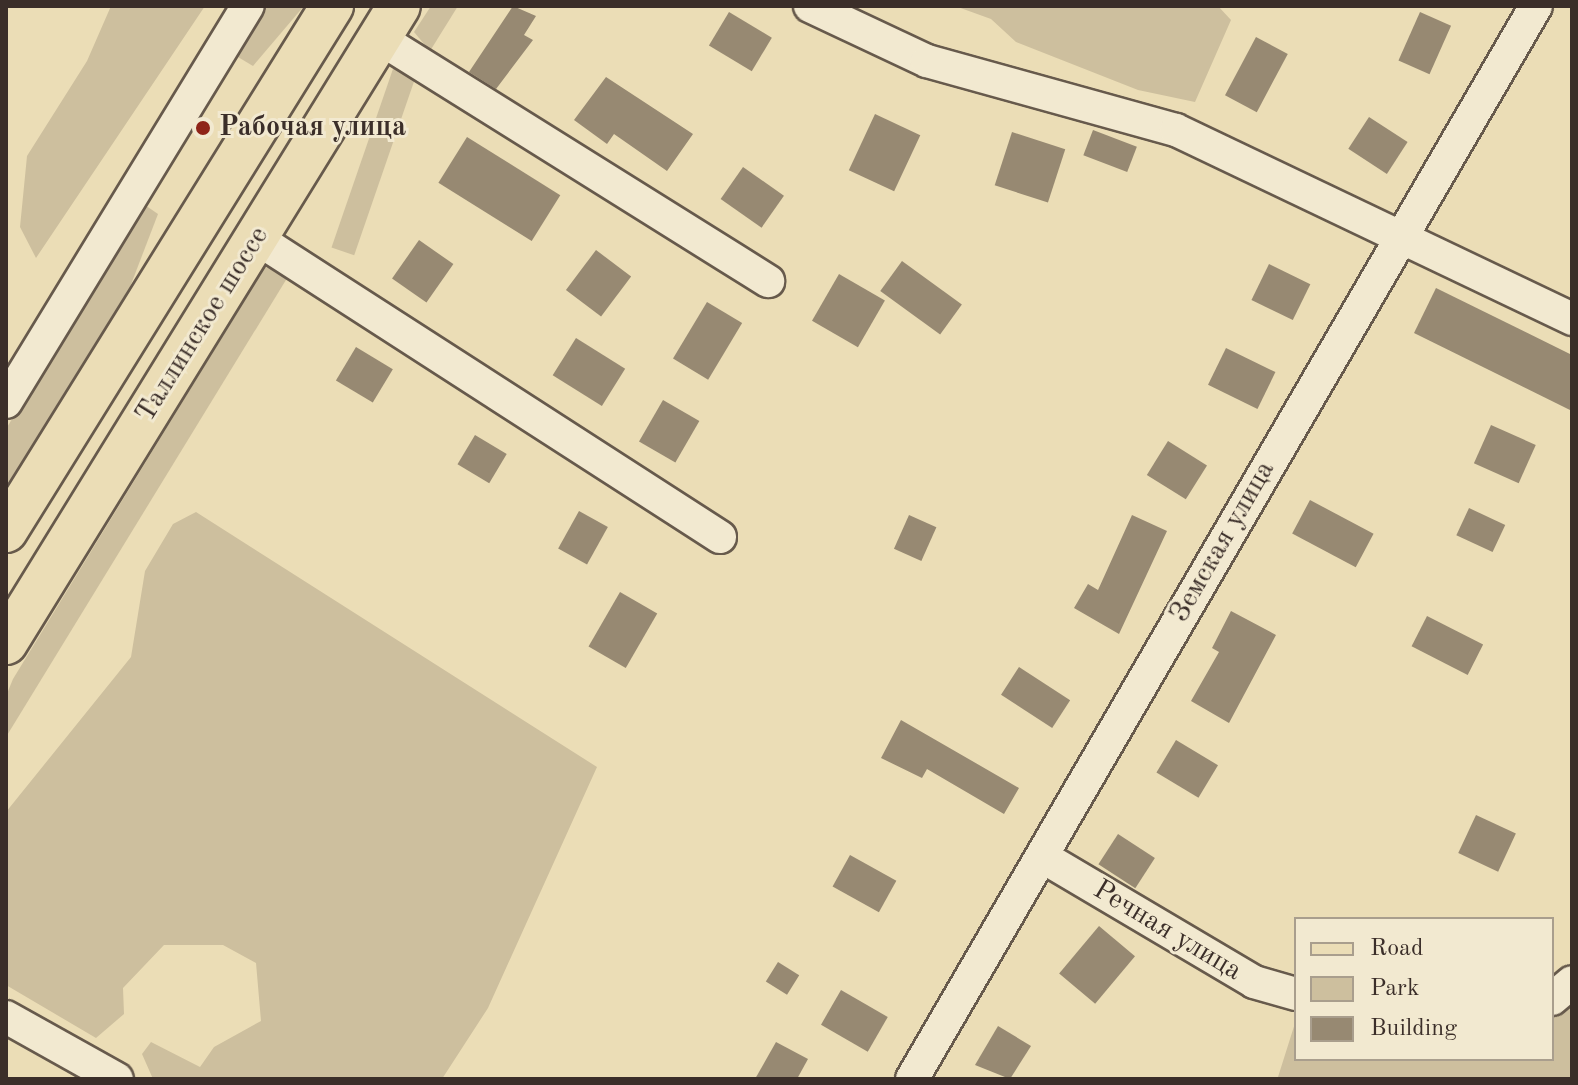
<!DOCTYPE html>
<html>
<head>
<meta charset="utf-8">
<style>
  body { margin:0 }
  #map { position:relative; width:1578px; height:1085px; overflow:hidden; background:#ebddb6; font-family:"Old Standard TT",serif }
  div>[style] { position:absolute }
  .green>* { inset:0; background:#cdbf9e; transform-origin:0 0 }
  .building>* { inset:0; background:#978972; transform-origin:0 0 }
  .roads { filter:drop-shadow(2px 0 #675a4c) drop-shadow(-2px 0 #675a4c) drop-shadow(0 2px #675a4c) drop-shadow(0 -2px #675a4c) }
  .minor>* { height:32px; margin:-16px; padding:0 16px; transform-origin:16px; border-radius:16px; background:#f2e9d0 }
  .major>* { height:42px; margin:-21px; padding:0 21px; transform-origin:21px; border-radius:21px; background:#ebddb6 }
  .dots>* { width:22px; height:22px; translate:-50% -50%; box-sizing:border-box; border:4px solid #f2e9d0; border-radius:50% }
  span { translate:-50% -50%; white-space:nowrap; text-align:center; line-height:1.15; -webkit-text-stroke:6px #f2e9d0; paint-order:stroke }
  .poi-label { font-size:28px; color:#3b2e29; font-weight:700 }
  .left { translate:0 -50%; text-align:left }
  .street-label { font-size:28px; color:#3b2e29 }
  .frame { position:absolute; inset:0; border:8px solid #3b2e29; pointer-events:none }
  .legend { position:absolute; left:1294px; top:917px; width:260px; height:144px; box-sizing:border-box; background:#f2e9d0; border:2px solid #a99e8d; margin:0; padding:10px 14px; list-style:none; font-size:24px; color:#3b2e29 }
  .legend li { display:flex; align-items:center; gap:16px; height:40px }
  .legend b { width:40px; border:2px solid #a99e8d }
</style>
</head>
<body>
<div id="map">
  <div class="green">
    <i style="clip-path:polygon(111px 6px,205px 6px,36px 258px,20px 227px,27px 156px,87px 61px)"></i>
    <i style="clip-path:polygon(263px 6px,304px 6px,253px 66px,233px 54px)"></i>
    <i style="clip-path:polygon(431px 6px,458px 6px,430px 51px,414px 32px)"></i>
    <i style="clip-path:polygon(955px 6px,1218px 6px,1231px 20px,1195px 102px,1138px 90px,1016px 42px,991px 19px)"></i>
    <i style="left:394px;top:66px;width:24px;height:192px;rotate:19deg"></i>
    <i style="clip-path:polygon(142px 203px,158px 214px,130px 287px,6px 487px,6px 429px)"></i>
    <i style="clip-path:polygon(265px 267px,289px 275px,6px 737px,6px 696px,13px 679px)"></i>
    <i style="clip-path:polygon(196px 512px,597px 767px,488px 1008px,442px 1079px,153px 1079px,142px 1054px,151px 1042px,200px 1067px,214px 1047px,261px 1021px,256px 963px,223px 945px,164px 945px,123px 988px,124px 1014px,96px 1038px,6px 985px,6px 812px,131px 657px,145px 571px,173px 524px)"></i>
    <i style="clip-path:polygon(1572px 1000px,1572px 1079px,1278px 1077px,1296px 1020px,1296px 1059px,1552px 1059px,1552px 1017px)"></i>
  </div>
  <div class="building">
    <i style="clip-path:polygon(513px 6px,536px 16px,524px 35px,533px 40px,496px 89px,469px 72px)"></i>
    <i style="left:729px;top:12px;width:50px;height:39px;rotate:31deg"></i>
    <i style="left:1420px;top:12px;width:34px;height:53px;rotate:24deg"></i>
    <i style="left:1256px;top:37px;width:36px;height:66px;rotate:28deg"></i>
    <i style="clip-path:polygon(606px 77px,693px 134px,667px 171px,614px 134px,607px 144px,574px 120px)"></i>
    <i style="left:875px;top:114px;width:50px;height:62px;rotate:25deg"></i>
    <i style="left:1369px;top:117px;width:46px;height:38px;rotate:33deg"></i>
    <i style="left:1093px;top:130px;width:47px;height:27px;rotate:21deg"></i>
    <i style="left:1012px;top:132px;width:56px;height:56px;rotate:18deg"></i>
    <i style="left:467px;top:137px;width:110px;height:54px;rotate:32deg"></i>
    <i style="left:743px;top:167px;width:50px;height:39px;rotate:35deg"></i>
    <i style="left:419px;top:240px;width:42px;height:47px;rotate:35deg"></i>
    <i style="left:596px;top:250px;width:44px;height:50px;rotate:37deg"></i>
    <i style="left:902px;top:261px;width:74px;height:37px;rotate:36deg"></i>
    <i style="left:1269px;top:264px;width:46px;height:40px;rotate:26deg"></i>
    <i style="left:839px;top:274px;width:53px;height:54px;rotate:30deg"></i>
    <i style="clip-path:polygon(1436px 288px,1572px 355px,1572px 411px,1414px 333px)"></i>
    <i style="left:707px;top:302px;width:41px;height:66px;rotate:31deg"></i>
    <i style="left:576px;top:338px;width:58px;height:44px;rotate:32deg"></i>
    <i style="left:356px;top:347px;width:43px;height:39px;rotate:31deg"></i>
    <i style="left:1226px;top:348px;width:55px;height:41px;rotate:26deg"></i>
    <i style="left:663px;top:400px;width:42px;height:48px;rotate:30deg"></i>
    <i style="left:1491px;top:425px;width:49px;height:42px;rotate:24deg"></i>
    <i style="left:475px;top:435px;width:37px;height:34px;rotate:31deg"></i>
    <i style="left:1168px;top:441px;width:46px;height:40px;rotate:32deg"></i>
    <i style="left:1310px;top:500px;width:72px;height:38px;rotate:28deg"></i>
    <i style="left:1469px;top:508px;width:40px;height:30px;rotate:25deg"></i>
    <i style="left:579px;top:511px;width:33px;height:43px;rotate:29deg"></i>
    <i style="left:909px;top:515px;width:30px;height:37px;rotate:24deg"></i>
    <i style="clip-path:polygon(1132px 515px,1167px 531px,1119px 634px,1074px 608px,1088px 584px,1098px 590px)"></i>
    <i style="left:620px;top:592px;width:43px;height:63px;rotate:30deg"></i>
    <i style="clip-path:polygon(1231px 611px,1276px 635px,1229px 723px,1191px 701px,1219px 652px,1212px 648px)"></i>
    <i style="left:1427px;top:616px;width:63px;height:34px;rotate:27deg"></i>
    <i style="left:1019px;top:667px;width:61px;height:33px;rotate:33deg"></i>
    <i style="clip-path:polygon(901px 720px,1019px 788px,1004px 814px,927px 769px,922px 778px,881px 758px)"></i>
    <i style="left:1176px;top:740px;width:49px;height:38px;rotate:31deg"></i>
    <i style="left:1476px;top:815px;width:44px;height:42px;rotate:25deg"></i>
    <i style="left:1118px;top:834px;width:44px;height:36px;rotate:33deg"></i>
    <i style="left:850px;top:855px;width:53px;height:36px;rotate:29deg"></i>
    <i style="left:1099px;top:926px;width:47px;height:62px;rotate:40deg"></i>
    <i style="left:778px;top:962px;width:25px;height:23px;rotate:32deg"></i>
    <i style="left:841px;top:990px;width:54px;height:40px;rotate:30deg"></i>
    <i style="clip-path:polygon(998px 1026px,1031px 1046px,1010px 1079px,975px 1065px)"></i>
    <i style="clip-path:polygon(776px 1042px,808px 1059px,797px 1079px,755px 1079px)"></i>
  </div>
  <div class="roads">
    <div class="minor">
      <i style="left:810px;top:6px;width:129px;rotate:25.2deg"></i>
      <i style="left:927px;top:61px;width:258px;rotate:15.5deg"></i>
      <i style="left:1176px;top:130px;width:439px;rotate:25.5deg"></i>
      <i style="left:379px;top:38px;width:459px;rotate:32deg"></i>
      <i style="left:256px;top:238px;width:552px;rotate:32.8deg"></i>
      <i style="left:6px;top:402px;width:464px;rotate:-58.6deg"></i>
      <i style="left:1043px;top:857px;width:245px;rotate:30.6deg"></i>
      <i style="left:1254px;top:982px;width:44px;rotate:15.9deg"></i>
      <i style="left:1552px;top:999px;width:26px;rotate:-40deg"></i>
      <i style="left:6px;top:1017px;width:127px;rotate:29.2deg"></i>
      <i style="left:912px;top:1079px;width:1241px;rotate:-59.82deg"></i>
    </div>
    <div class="major">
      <i style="left:6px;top:531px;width:618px;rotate:-58.16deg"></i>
      <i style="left:6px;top:643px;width:748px;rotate:-58.33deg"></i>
    </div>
  </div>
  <div class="dots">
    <i style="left:203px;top:128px;background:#8f2418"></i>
  </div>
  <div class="poi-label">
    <span class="left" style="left:219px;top:128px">Рабочая улица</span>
  </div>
  <div class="street-label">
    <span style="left:203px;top:325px;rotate:-58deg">Таллинское шоссе</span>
    <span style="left:1223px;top:542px;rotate:-60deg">Земская улица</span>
    <span style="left:1167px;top:931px;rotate:31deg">Речная улица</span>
  </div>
  <div class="frame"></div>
  <ul class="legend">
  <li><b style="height:10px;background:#ebddb6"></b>Road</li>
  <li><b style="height:22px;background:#cdbf9e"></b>Park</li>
  <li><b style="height:22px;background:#978972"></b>Building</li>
  </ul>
</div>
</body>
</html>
